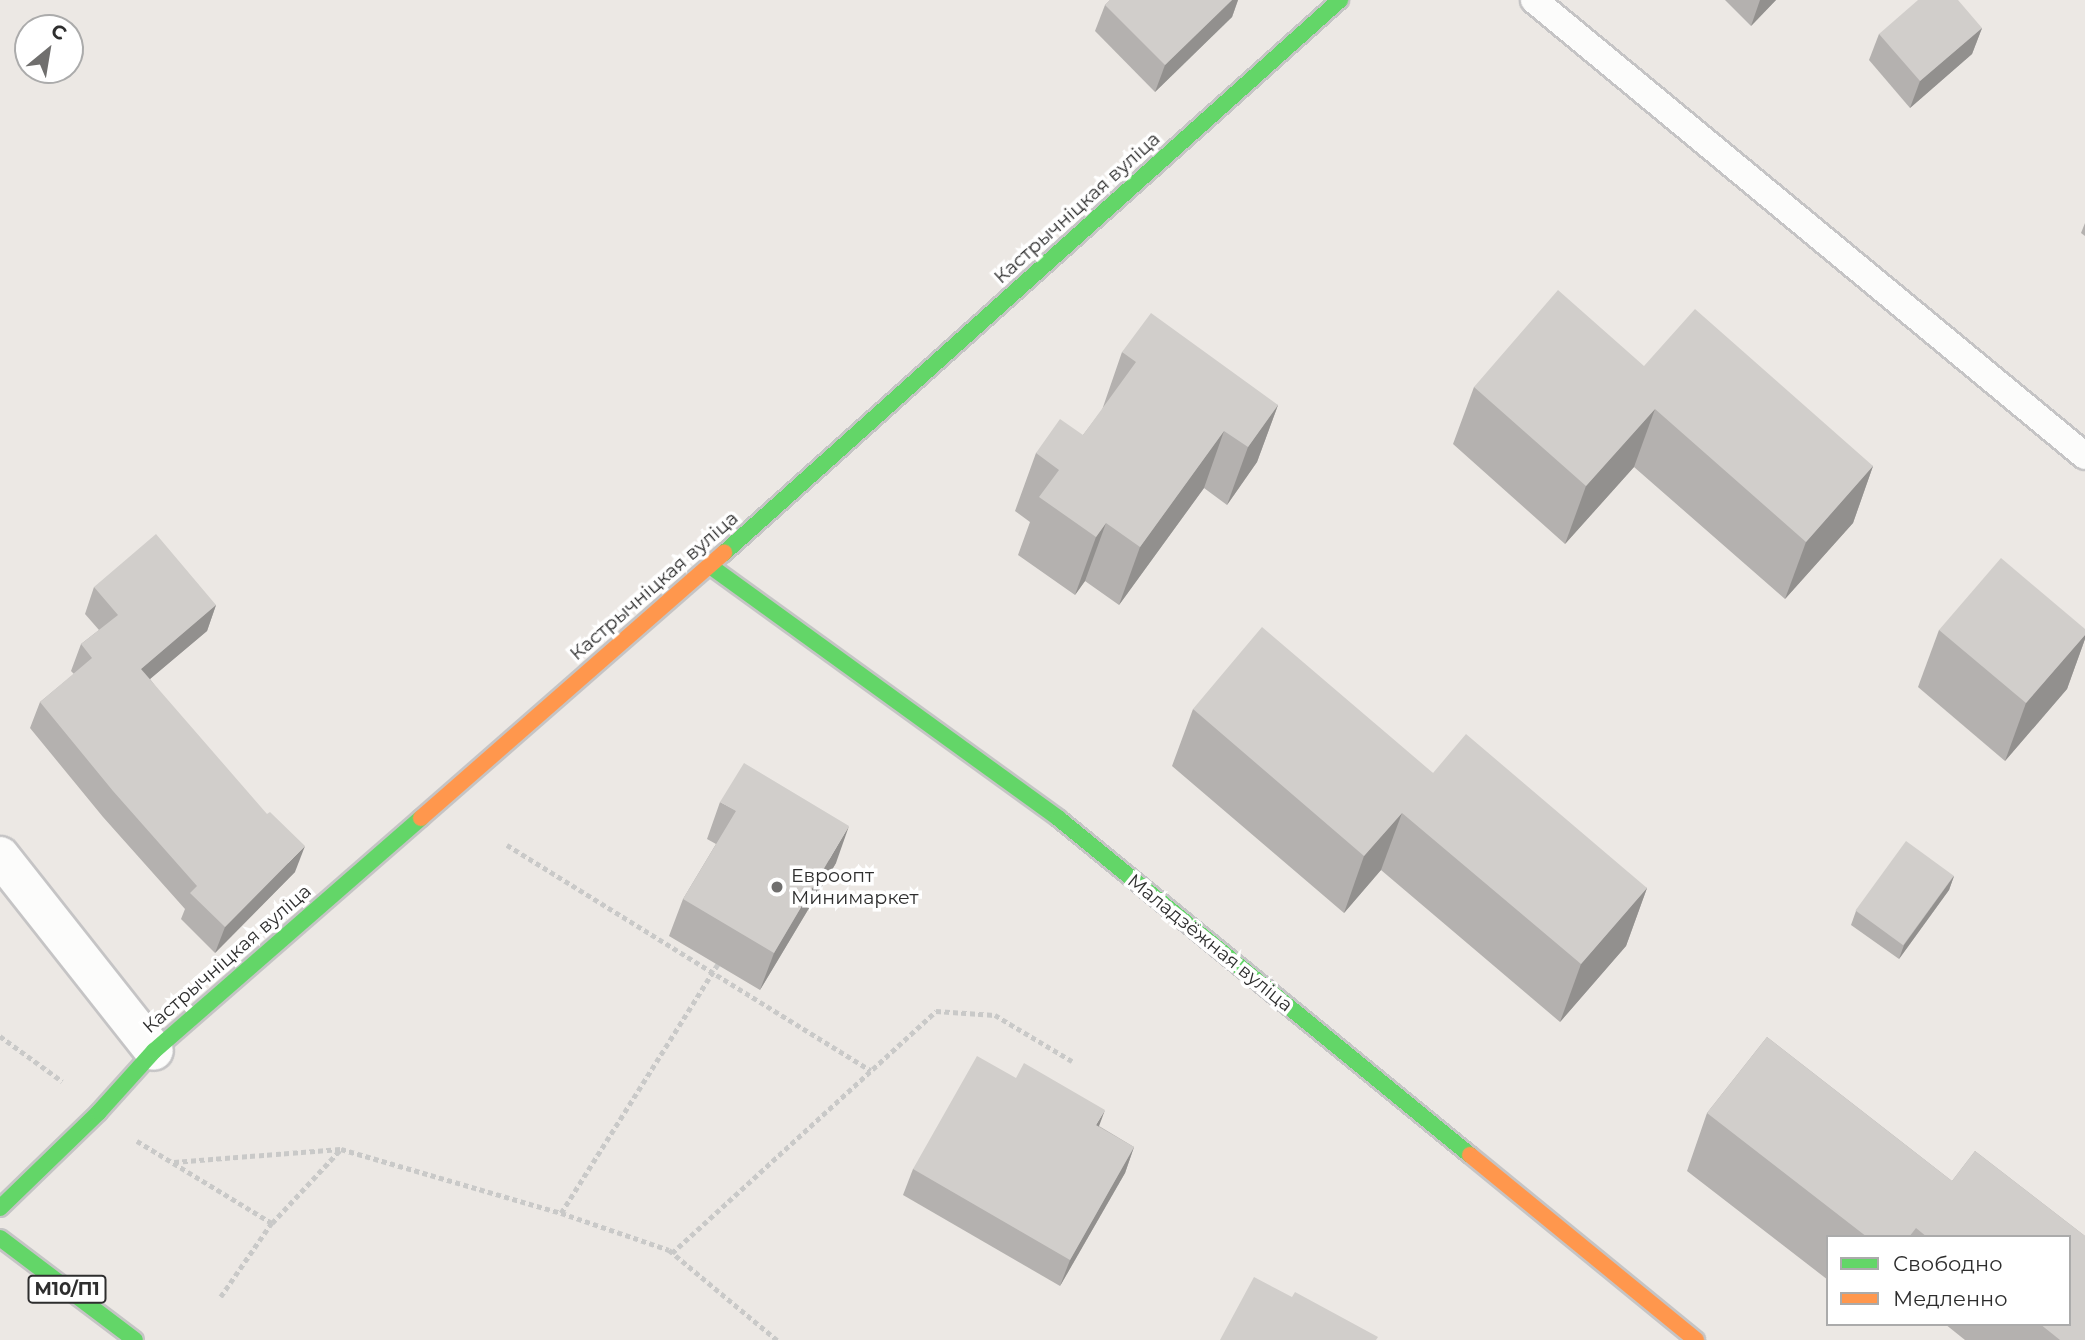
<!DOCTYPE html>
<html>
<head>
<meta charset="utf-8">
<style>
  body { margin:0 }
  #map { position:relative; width:2085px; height:1340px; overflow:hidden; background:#ece8e4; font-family:Montserrat,sans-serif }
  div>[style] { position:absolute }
  .path>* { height:4.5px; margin-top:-2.25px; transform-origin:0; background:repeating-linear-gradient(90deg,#c9c9c8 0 5px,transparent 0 8.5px) }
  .roads { filter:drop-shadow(2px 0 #c5c4c5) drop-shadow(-2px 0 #c5c4c5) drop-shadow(0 2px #c5c4c5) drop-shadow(0 -2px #c5c4c5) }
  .lane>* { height:26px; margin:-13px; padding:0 13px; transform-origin:13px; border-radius:13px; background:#fcfcfb }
  .street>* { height:38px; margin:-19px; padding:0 19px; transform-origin:19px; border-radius:19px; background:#fcfcfb }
  .fast>* { height:16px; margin:-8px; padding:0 8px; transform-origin:8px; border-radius:8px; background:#63d668 }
  .slow>* { height:16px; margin:-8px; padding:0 8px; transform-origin:8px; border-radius:8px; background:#ff974d }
  .wall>* { inset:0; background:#b4b1af }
  .shaded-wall>* { inset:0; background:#92908e }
  .building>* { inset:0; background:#d1cecb; transform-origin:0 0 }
  .dots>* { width:19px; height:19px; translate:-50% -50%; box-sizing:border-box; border:4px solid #fff; border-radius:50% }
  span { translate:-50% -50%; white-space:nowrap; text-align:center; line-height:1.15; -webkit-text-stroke:7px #fff; paint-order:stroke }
  .shield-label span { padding:2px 5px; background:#fff; border:2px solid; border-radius:5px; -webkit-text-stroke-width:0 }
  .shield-label { font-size:18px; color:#2e2e2e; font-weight:700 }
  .street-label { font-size:19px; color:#2e2e2e }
  .poi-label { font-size:19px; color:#2e2e2e }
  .left { translate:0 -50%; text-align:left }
  .legend { position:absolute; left:1826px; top:1235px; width:245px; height:91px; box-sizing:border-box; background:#fff; border:2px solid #ababab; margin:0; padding:9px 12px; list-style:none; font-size:21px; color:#2e2e2e }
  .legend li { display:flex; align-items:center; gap:14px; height:35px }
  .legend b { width:35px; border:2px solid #ababab }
  .north { position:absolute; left:14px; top:14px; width:70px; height:70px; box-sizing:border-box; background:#fff; border:2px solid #ababab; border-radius:50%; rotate:30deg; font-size:19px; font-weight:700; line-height:28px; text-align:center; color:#2e2e2e }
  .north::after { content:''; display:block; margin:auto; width:24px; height:32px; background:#706f6e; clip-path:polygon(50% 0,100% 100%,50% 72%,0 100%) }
</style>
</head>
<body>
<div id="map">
  <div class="path">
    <i style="left:507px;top:845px;width:428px;rotate:31.8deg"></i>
    <i style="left:0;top:1036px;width:77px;rotate:36deg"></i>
    <i style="left:137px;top:1141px;width:158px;rotate:31.3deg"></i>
    <i style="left:272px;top:1223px;width:90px;rotate:124.6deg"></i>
    <i style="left:174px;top:1162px;width:167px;rotate:-4.5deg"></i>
    <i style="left:561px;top:1213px;width:294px;rotate:-57.8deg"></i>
    <i style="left:272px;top:1223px;width:101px;rotate:-47deg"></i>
    <i style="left:341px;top:1149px;width:229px;rotate:16.2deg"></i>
    <i style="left:561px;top:1213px;width:114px;rotate:18.9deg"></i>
    <i style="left:669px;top:1250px;width:141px;rotate:39.8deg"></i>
    <i style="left:672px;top:1253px;width:358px;rotate:-42.5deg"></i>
    <i style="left:936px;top:1011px;width:59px;rotate:3.9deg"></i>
    <i style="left:995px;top:1015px;width:90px;rotate:30.9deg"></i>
  </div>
  <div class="roads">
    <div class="lane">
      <i style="left:1534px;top:0;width:715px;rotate:39.61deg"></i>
    </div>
    <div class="street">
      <i style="left:0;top:856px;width:248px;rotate:51.7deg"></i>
    </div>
    <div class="fast">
      <i style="left:724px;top:553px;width:828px;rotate:-41.92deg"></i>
      <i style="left:710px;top:566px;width:430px;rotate:35.9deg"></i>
      <i style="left:1058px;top:818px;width:532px;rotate:39.28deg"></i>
      <i style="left:0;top:1208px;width:138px;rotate:-44.1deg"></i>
      <i style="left:99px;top:1112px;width:82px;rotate:-48deg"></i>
      <i style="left:154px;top:1051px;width:354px;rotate:-41.1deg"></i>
      <i style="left:0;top:1238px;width:169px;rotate:37.1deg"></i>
    </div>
    <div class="slow">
      <i style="left:421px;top:818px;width:403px;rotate:-41.2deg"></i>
      <i style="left:1470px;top:1155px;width:292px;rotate:39.3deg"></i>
    </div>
  </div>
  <div class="wall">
    <i style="clip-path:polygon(1110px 0,1238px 0,1232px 17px,1155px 92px,1095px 31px,1105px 5px)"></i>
    <i style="clip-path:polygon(1725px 0,1776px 0,1751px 26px)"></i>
    <i style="clip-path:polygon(1982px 28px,1972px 54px,1910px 108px,1869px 60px,1879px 34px)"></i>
    <i style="clip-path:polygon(2085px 223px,2085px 236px,2081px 233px)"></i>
    <i style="clip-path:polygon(1122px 352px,1278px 405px,1257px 462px,1227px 505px,1204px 488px,1119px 605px,1085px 581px,1075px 595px,1018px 555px,1030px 522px,1015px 511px,1036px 453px,1083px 435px,1102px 410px)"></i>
    <i style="clip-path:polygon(1644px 366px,1873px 466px,1853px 523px,1785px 599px,1634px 467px,1565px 544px,1453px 444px,1474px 387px)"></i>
    <i style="clip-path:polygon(94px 587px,216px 605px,207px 631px,150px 679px,295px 872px,215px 953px,181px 919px,185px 909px,103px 817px,30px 728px,40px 702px,74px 674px,71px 671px,81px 644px,99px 630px,85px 614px)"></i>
    <i style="clip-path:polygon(2085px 629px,2085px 639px,2067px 689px,2005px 761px,1918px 687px,1939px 630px)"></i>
    <i style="clip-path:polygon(1193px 709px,1433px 773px,1647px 888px,1626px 946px,1560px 1022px,1381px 870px,1344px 913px,1172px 766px)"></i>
    <i style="clip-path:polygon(720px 802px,836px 863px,760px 990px,669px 936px,683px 899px,716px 844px,707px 839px)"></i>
    <i style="clip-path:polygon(1954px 876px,1949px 890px,1899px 959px,1851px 925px,1856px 911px)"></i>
    <i style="clip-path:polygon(1767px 1037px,1952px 1181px,1975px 1151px,2085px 1236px,2085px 1340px,1965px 1340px,1945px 1324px,2069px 1324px,2069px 1237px,1828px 1237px,1828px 1280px,1687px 1171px,1707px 1113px)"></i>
    <i style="clip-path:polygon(1099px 1126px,1134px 1147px,1125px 1173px,1060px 1286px,903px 1195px,913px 1169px)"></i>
  </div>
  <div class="shaded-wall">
    <i style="clip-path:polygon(1232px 0,1238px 0,1232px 17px,1155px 92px,1165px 65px)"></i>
    <i style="clip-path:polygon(1760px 0,1776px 0,1751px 26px)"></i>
    <i style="clip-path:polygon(1982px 28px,1972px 54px,1910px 108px,1920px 81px)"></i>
    <i style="clip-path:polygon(1278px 405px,1257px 462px,1227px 505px,1248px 447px)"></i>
    <i style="clip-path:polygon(1655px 409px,1634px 467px,1565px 544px,1586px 486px)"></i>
    <i style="clip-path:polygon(1224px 431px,1204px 488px,1119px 605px,1140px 547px)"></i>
    <i style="clip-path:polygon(1873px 466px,1853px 523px,1785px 599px,1806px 542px)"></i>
    <i style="clip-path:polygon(1106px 523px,1085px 581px,1075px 595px,1096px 537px)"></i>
    <i style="clip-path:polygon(216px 605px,207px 631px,131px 695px,141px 669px)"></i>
    <i style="clip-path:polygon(2085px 635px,2085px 639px,2067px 689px,2005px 761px,2026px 703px)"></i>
    <i style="clip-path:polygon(1402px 813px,1381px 870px,1344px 913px,1364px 856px)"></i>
    <i style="clip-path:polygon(849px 826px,836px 863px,760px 990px,774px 953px)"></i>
    <i style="clip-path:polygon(305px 846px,295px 872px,215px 953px,225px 927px)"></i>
    <i style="clip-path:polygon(1954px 876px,1949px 890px,1899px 959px,1904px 945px)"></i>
    <i style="clip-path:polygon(1647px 888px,1626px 946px,1560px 1022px,1581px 964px)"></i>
    <i style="clip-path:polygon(1105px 1110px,1095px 1137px,1096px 1125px)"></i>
    <i style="clip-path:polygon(1134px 1147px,1125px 1173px,1060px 1286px,1070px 1260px)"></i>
  </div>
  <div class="building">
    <i style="clip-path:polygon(1110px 0,1232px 0,1165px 65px,1105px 5px)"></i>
    <i style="clip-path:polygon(1918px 0,1958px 0,1982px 28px,1920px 81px,1879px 34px)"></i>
    <i style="clip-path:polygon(1558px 290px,1644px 366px,1695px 309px,1873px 466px,1806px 542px,1655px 409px,1586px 486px,1474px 387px)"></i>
    <i style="clip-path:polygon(1151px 313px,1278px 405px,1248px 447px,1224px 431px,1140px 547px,1106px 523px,1096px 537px,1039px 497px,1059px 470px,1036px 453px,1060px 419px,1083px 435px,1136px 362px,1122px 352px)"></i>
    <i style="clip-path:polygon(156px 534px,216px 605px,141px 669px,267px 814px,270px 812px,305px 846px,225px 927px,190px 893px,197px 886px,113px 791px,40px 702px,92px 658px,81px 644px,118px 615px,94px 587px)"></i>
    <i style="clip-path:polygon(2001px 558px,2085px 629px,2085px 635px,2026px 703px,1939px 630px)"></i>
    <i style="clip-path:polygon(1262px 627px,1433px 773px,1466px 734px,1647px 888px,1581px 964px,1402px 813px,1364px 856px,1193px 709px)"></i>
    <i style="clip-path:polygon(744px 763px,849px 826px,774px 953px,683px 899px,736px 811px,720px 802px)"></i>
    <i style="left:1906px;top:841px;width:59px;height:86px;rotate:36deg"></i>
    <i style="clip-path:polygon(1767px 1037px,1952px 1181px,1975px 1151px,2085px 1236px,2085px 1340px,2060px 1340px,2040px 1324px,2069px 1324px,2069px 1237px,1927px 1237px,1916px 1228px,1909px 1237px,1867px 1237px,1707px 1113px)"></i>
    <i style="clip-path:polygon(977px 1056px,1016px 1078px,1024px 1063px,1105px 1110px,1096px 1125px,1134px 1147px,1070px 1260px,913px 1169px)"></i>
    <i style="clip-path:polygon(1254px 1277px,1292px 1297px,1295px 1292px,1378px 1337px,1376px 1340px,1220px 1340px)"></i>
  </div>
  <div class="dots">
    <i style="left:777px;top:887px;background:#706f6e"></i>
  </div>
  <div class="shield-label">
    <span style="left:67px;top:1289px">М10/П1</span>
  </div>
  <div class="street-label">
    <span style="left:1077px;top:208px;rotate:-42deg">Кастрычніцкая вуліца</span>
    <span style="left:654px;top:586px;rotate:-41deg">Кастрычніцкая вуліца</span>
    <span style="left:1210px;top:943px;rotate:39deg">Маладзёжная вуліца</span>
    <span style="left:227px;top:959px;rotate:-41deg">Кастрычніцкая вуліца</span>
  </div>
  <div class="poi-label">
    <span class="left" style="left:791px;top:887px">Евроопт<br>Минимаркет</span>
  </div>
  <ul class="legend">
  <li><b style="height:9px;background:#63d668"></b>Свободно</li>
  <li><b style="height:9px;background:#ff974d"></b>Медленно</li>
  </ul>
  <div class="north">С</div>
</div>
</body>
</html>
